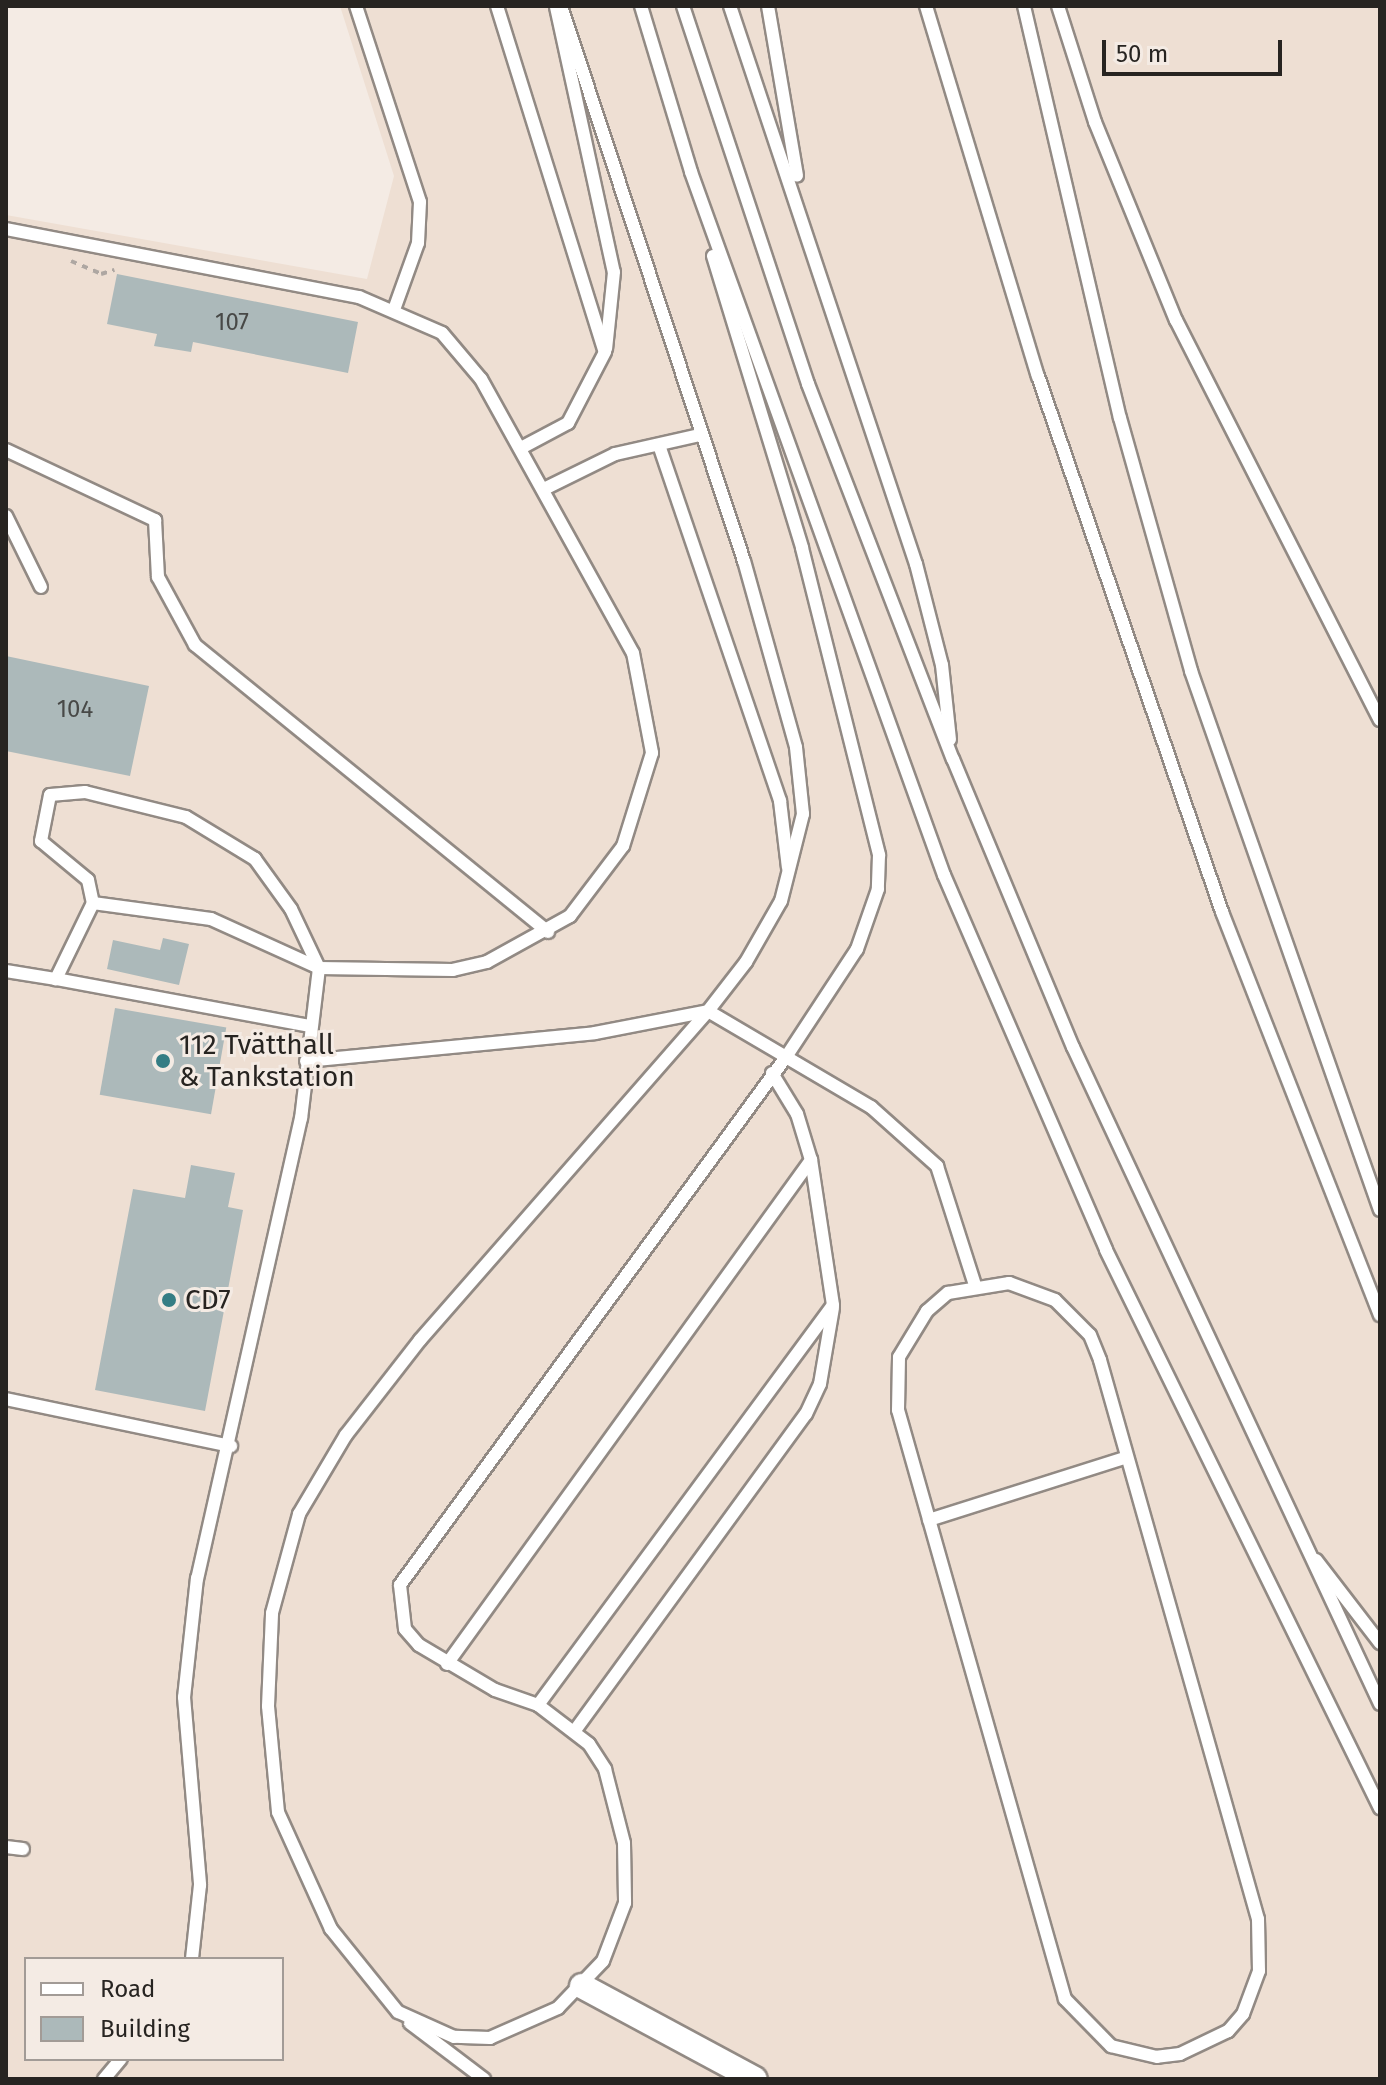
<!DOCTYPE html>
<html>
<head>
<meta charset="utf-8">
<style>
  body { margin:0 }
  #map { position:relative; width:1386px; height:2085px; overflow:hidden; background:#f4ebe4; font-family:"Fira Sans",sans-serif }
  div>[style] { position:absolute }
  .built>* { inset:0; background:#eedfd3 }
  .building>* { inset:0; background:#acb9ba; transform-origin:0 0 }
  .path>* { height:4px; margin-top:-2px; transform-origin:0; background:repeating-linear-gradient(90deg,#aea7a2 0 6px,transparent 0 12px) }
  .roads { filter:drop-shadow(2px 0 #928a84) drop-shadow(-2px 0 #928a84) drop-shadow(0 2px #928a84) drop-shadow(0 -2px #928a84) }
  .service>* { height:12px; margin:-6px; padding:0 6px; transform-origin:6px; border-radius:6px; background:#fff }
  .minor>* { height:24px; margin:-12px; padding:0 12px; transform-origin:12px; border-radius:12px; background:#fff }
  .dots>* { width:22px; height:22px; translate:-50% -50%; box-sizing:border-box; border:4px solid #f4ebe4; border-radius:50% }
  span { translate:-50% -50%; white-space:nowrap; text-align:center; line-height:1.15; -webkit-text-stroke:6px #f4ebe4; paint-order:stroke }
  .number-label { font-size:24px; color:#484947 }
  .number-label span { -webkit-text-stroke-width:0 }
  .poi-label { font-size:28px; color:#272421 }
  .left { translate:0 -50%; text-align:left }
  .frame { position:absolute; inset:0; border:8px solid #272421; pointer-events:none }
  .legend { position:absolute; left:24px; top:1957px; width:260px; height:104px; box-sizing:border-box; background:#f4ebe4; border:2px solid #a29b96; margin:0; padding:10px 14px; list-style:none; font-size:24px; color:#272421 }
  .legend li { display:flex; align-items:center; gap:16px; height:40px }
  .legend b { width:40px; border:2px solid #a29b96 }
  .scale { position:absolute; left:1102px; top:40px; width:180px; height:36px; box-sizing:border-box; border:4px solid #272421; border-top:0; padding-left:10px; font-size:24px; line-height:28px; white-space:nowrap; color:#272421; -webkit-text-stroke:6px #f4ebe4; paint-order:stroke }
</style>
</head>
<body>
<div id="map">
  <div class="built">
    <i style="clip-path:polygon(evenodd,340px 6px,1380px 6px,1380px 2079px,6px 2079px,6px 215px,367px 279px,394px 176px,340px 6px,26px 1959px,282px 1959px,282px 2059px,26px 2059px,26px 1959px)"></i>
  </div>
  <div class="building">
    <i style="clip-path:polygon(117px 274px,358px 322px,348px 373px,193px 342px,191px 352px,154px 346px,157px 334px,107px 324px)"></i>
    <i style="clip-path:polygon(6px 656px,149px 686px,130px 776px,6px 751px)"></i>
    <i style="clip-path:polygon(163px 938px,189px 944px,179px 985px,107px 969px,113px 940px,160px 950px)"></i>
    <i style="left:115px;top:1008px;width:113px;height:88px;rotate:10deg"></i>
    <i style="clip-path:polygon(191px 1165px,235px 1173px,228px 1207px,243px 1210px,205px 1411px,95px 1390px,133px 1189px,185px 1198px)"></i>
  </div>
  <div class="path">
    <i style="left:71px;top:261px;width:33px;rotate:23deg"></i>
    <i style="left:101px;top:274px;width:14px;rotate:-17deg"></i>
  </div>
  <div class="roads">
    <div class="service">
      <i style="left:356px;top:6px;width:206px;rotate:71.9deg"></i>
      <i style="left:420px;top:202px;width:41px;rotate:92.8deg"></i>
      <i style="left:418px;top:243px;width:68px;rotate:109.8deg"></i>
      <i style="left:497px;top:6px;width:362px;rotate:72.7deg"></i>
      <i style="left:605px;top:352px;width:80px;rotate:117.5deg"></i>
      <i style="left:568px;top:423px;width:53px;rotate:152deg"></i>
      <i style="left:641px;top:6px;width:173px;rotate:73.2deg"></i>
      <i style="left:691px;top:172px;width:747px;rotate:70.21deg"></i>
      <i style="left:944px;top:875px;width:408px;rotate:66.6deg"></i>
      <i style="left:1106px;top:1250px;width:622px;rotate:63.85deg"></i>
      <i style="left:683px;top:6px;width:398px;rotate:71.7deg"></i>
      <i style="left:808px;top:384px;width:402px;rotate:68.9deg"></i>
      <i style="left:953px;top:759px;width:312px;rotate:67.4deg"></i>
      <i style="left:1073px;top:1047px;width:725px;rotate:64.95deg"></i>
      <i style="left:730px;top:6px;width:588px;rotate:71.57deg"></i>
      <i style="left:916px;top:564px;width:104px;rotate:75.6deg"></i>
      <i style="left:942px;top:665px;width:75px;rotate:83.9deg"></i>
      <i style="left:768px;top:6px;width:172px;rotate:80.3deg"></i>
      <i style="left:926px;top:6px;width:387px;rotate:73.2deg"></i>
      <i style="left:1038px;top:376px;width:567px;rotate:71.05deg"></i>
      <i style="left:1222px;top:912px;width:433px;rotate:68.6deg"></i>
      <i style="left:1024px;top:6px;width:423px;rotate:76.9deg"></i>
      <i style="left:1120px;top:418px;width:263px;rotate:74.3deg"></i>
      <i style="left:1191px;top:671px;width:571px;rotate:70.68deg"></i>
      <i style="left:1058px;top:6px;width:122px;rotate:72.3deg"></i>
      <i style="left:1095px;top:122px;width:214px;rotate:67.8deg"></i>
      <i style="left:1176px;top:320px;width:449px;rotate:63deg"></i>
      <i style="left:556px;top:7px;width:271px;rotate:77.7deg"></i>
      <i style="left:614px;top:272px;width:77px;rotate:95.9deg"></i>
      <i style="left:6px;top:229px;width:359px;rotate:10.9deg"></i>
      <i style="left:359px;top:297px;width:90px;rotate:23.4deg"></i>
      <i style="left:442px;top:333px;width:60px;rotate:49.7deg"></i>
      <i style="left:481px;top:379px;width:313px;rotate:61deg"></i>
      <i style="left:633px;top:653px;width:102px;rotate:79.2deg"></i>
      <i style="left:652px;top:753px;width:97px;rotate:107.3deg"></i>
      <i style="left:623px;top:846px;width:88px;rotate:127.1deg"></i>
      <i style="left:570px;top:916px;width:95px;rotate:151deg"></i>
      <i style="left:487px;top:962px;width:35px;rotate:167deg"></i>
      <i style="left:453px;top:970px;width:134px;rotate:-179.1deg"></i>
      <i style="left:319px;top:968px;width:65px;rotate:-115.4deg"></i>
      <i style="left:291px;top:909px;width:62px;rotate:-125.8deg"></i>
      <i style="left:255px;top:859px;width:81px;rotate:-148.7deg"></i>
      <i style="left:186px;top:817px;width:104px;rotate:-166.1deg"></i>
      <i style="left:85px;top:792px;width:35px;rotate:175deg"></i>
      <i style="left:50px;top:795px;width:47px;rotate:101.1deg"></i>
      <i style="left:41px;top:841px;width:61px;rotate:39.7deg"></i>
      <i style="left:88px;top:880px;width:24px;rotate:78deg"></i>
      <i style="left:93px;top:903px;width:85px;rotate:116deg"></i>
      <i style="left:56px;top:979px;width:257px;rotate:10.5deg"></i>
      <i style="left:713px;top:256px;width:305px;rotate:73deg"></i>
      <i style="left:802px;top:548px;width:317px;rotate:75.9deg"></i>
      <i style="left:879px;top:855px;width:34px;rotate:92deg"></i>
      <i style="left:878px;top:889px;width:64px;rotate:109.3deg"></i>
      <i style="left:857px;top:949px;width:129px;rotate:123.3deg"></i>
      <i style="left:786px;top:1057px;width:99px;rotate:30.5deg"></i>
      <i style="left:871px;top:1107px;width:89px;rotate:41.8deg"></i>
      <i style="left:937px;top:1166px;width:125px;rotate:72.3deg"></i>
      <i style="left:659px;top:445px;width:376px;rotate:71.2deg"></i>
      <i style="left:780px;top:801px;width:67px;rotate:83.2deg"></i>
      <i style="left:6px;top:450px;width:165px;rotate:25.2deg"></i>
      <i style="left:155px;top:520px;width:57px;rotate:87deg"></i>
      <i style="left:158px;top:577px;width:77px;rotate:61.4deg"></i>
      <i style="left:195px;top:645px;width:455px;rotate:39.1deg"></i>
      <i style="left:544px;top:489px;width:79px;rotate:-26.2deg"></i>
      <i style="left:615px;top:454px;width:87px;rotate:-12.6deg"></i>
      <i style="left:6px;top:516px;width:79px;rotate:63.8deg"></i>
      <i style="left:93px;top:903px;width:119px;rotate:7.7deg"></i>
      <i style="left:211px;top:919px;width:119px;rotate:24.4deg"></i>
      <i style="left:319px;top:968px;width:151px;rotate:96.8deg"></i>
      <i style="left:301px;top:1118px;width:472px;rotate:102.7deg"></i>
      <i style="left:197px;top:1578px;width:120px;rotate:96.2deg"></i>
      <i style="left:184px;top:1697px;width:189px;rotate:85.1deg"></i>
      <i style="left:200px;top:1885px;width:74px;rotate:96.2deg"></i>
      <i style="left:6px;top:971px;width:51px;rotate:9.1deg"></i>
      <i style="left:306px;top:1061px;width:290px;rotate:-5.5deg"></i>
      <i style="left:595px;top:1033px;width:115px;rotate:-11deg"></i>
      <i style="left:708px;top:1011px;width:91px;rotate:30.5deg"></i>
      <i style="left:786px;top:1057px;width:654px;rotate:126.17deg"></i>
      <i style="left:400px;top:1585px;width:44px;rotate:83.5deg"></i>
      <i style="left:405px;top:1629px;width:21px;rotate:49deg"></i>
      <i style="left:419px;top:1645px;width:88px;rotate:30.6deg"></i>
      <i style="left:495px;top:1690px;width:46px;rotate:19.2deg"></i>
      <i style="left:538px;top:1705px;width:64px;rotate:37.4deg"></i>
      <i style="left:589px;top:1744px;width:30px;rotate:57deg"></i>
      <i style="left:605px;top:1769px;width:76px;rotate:75.6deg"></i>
      <i style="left:624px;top:1843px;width:60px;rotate:89deg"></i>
      <i style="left:625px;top:1903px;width:62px;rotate:110.8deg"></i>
      <i style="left:603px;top:1961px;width:65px;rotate:133.8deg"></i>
      <i style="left:558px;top:2008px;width:74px;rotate:156.2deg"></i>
      <i style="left:490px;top:2038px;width:36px;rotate:-178deg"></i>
      <i style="left:454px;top:2037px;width:61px;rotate:-155.9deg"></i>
      <i style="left:398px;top:2012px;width:107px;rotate:-128.9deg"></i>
      <i style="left:331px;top:1929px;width:128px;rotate:-114.4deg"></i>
      <i style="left:278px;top:1812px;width:106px;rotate:-95.4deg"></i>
      <i style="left:268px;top:1706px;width:93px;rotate:-87.5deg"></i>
      <i style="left:272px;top:1613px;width:103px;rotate:-74.7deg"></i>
      <i style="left:299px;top:1514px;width:92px;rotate:-59.3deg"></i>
      <i style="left:346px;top:1435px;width:120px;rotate:-52.1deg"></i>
      <i style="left:420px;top:1340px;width:437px;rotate:-48.8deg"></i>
      <i style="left:708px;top:1011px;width:62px;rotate:-52.2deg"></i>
      <i style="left:746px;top:962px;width:70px;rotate:-60.2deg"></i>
      <i style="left:781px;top:901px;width:90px;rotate:-75.8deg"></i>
      <i style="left:803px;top:814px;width:67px;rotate:-96deg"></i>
      <i style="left:796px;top:747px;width:193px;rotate:-105.6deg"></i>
      <i style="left:744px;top:561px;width:584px;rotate:-108.25deg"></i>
      <i style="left:1009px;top:1283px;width:49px;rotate:20.3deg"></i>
      <i style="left:1055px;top:1300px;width:49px;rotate:45deg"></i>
      <i style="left:1090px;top:1335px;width:27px;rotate:68deg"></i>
      <i style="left:1100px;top:1360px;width:581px;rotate:74.22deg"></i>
      <i style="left:1258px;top:1919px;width:52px;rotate:88.9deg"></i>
      <i style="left:1259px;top:1971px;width:46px;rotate:110.4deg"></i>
      <i style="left:1243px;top:2014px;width:23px;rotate:131deg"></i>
      <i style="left:1228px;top:2031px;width:53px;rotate:154.4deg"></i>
      <i style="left:1180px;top:2054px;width:23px;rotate:173deg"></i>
      <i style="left:1157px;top:2057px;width:47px;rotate:-166.6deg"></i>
      <i style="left:1111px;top:2046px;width:66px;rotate:-134.4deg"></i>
      <i style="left:1065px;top:1999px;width:612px;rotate:-105.83deg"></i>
      <i style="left:898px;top:1410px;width:53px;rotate:-88.9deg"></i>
      <i style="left:899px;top:1357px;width:54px;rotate:-58.7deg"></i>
      <i style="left:927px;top:1311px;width:28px;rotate:-41deg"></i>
      <i style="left:948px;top:1293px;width:62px;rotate:-9.3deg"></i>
      <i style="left:6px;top:1399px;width:230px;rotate:11.8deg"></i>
      <i style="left:929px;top:1520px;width:206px;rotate:-17.6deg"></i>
      <i style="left:1316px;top:1560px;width:105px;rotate:52.4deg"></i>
      <i style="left:447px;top:1664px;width:622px;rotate:-54.16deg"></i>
      <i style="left:538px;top:1705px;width:497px;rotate:-53.6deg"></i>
      <i style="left:833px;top:1305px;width:147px;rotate:-98.6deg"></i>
      <i style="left:811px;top:1160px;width:48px;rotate:-106.9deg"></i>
      <i style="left:797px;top:1114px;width:48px;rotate:-121.4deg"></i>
      <i style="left:576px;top:1729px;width:390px;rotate:-53.9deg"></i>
      <i style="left:806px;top:1414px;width:33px;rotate:-65deg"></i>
      <i style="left:820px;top:1384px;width:77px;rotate:-80.3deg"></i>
      <i style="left:6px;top:1847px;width:17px;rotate:7deg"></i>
      <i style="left:410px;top:2023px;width:93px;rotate:37.1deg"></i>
      <i style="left:104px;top:2079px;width:26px;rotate:-50deg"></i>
    </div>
    <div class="minor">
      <i style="left:582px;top:1986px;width:196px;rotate:28.3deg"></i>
    </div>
  </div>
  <div class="dots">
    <i style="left:163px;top:1061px;background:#357d84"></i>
    <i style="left:169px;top:1300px;background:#357d84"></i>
  </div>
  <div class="number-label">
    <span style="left:232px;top:323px">107</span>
    <span style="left:75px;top:710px">104</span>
  </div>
  <div class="poi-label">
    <span class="left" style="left:179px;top:1061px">112 Tvätthall<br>&amp; Tankstation</span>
    <span class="left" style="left:185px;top:1300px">CD7</span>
  </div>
  <div class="frame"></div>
  <ul class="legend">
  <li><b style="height:10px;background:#fff"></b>Road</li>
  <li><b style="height:22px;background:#acb9ba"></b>Building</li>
  </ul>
  <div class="scale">50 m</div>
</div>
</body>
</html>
